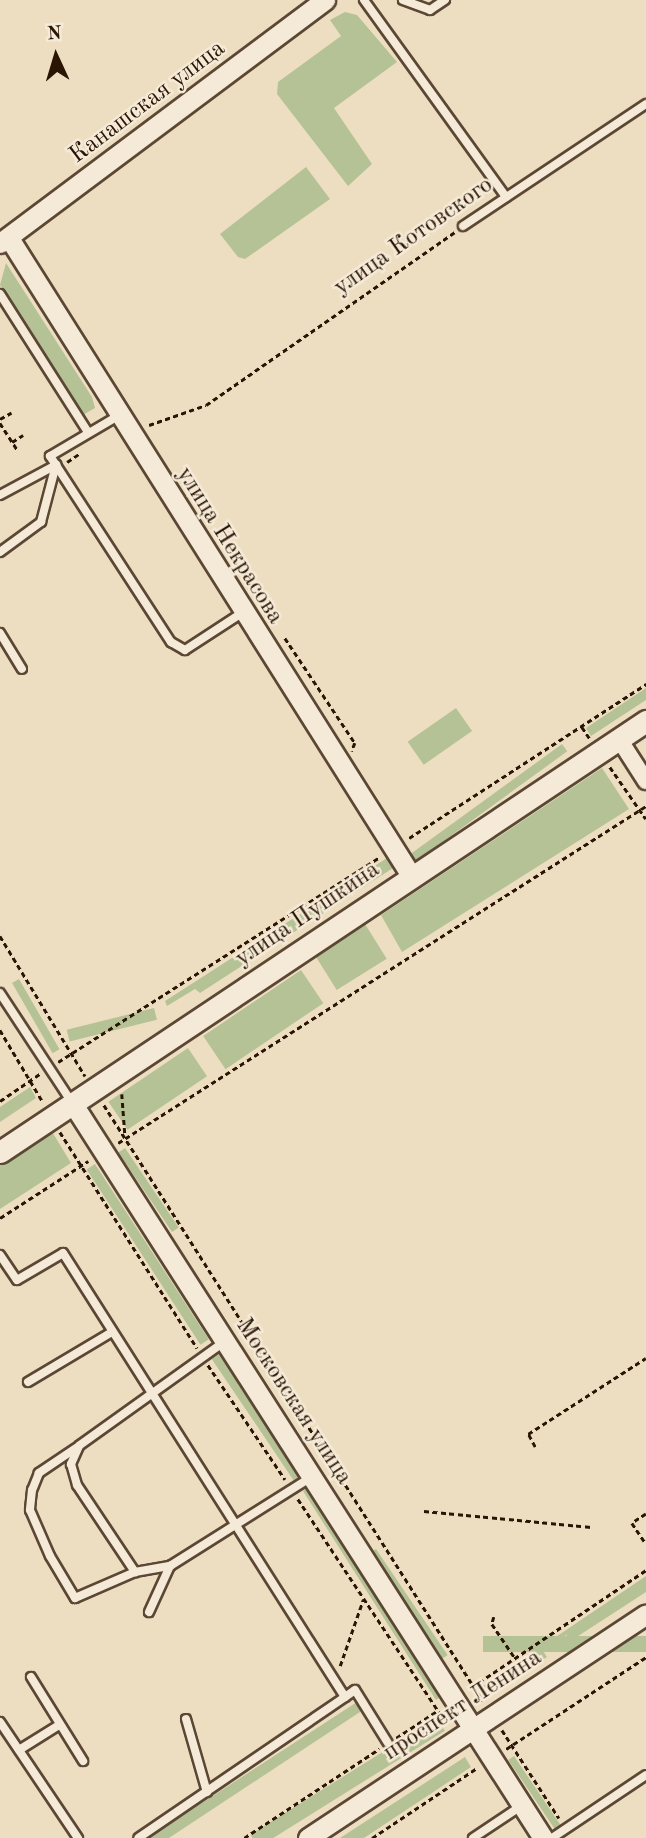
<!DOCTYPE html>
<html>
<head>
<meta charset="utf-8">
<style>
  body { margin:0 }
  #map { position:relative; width:646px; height:1838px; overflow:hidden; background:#eedec1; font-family:"Old Standard TT",serif }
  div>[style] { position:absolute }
  .green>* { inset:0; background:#b5c296; transform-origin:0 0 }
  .path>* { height:2.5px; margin-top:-1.25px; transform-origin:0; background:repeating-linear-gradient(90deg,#2a1505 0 5px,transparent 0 8.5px) }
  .roads { filter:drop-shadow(2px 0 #5b4734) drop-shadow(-2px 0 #5b4734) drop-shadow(0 2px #5b4734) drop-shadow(0 -2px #5b4734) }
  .service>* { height:8px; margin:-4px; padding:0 4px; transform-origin:4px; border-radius:4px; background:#f4ead7 }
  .minor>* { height:16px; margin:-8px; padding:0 8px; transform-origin:8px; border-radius:8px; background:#f4ead7 }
  .tertiary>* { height:19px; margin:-9.5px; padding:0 9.5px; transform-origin:9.5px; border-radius:9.5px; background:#f4ead7 }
  .secondary>* { height:21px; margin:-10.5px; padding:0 10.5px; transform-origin:10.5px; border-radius:10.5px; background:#f4ead7 }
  span { translate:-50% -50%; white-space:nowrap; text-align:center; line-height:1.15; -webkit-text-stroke:5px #f4ead7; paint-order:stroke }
  .street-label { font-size:24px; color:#2a1505 }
  .north { position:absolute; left:21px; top:21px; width:70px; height:70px; -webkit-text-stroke:5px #f4ead7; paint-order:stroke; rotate:356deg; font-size:19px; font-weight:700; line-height:28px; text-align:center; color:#2a1505 }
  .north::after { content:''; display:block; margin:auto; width:24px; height:32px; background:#2a1505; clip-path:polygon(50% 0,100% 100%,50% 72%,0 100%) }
</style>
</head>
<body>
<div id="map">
  <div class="green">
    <i style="clip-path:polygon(345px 12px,357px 15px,397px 62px,334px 108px,372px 164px,348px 186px,277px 94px,278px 82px,341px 36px,330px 20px)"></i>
    <i style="clip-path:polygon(306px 167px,330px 199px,245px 259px,238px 257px,220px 234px)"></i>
    <i style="clip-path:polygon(6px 263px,92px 397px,95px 408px,83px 415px,0 285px)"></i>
    <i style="clip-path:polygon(646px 688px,646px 700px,591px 736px,586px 728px)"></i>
    <i style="left:456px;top:708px;width:28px;height:59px;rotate:55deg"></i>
    <i style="left:562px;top:744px;width:9px;height:189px;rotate:54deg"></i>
    <i style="clip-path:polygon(602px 768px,629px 809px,402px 952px,381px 915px)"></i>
    <i style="clip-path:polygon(387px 858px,393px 868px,200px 993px,195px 989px,167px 1006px,165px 1001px)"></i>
    <i style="left:365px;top:924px;width:41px;height:59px;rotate:58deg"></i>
    <i style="left:301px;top:970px;width:40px;height:118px;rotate:56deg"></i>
    <i style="left:19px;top:979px;width:81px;height:8px;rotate:60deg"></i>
    <i style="left:154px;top:1008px;width:12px;height:90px;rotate:76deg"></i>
    <i style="left:188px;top:1048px;width:34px;height:96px;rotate:56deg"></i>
    <i style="clip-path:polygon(30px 1087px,36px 1098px,0 1122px,0 1107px)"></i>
    <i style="clip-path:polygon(51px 1130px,71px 1163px,0 1209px,0 1164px)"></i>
    <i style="left:125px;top:1148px;width:96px;height:8px;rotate:56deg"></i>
    <i style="left:95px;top:1164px;width:209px;height:10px;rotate:57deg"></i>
    <i style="left:221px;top:1353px;width:146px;height:11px;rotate:56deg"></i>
    <i style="clip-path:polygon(310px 1486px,444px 1694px,436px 1700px,303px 1491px)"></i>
    <i style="left:376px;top:1549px;width:128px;height:6px;rotate:56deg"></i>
    <i style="clip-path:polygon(646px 1576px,646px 1592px,572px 1640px,566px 1635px,543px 1651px,547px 1657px,490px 1695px,486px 1690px,483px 1686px)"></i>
    <i style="left:646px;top:1636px;width:16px;height:163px;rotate:90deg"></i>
    <i style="clip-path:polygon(357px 1702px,363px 1710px,169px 1838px,148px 1838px)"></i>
    <i style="left:437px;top:1718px;width:15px;height:220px;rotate:58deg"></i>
    <i style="left:514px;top:1756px;width:85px;height:7px;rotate:56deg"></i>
    <i style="clip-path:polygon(465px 1757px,471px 1767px,364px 1838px,340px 1838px)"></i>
  </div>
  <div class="path">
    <i style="left:0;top:419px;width:13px;rotate:-29deg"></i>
    <i style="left:0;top:423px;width:33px;rotate:57deg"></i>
    <i style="left:149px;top:425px;width:60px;rotate:-19.3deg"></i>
    <i style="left:206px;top:405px;width:303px;rotate:-34.8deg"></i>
    <i style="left:12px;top:442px;width:13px;rotate:-32deg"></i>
    <i style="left:67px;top:462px;width:14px;rotate:-34deg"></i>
    <i style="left:285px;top:638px;width:126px;rotate:56.3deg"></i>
    <i style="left:355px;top:743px;width:9px;rotate:111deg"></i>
    <i style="left:582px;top:727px;width:14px;rotate:56deg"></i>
    <i style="left:610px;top:767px;width:63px;rotate:55.3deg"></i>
    <i style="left:409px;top:838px;width:283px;rotate:-33deg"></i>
    <i style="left:0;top:936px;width:164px;rotate:58.7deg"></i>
    <i style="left:0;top:1030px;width:84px;rotate:59.2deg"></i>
    <i style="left:58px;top:1062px;width:382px;rotate:-32.5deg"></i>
    <i style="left:122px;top:1094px;width:40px;rotate:85.7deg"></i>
    <i style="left:0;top:1101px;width:50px;rotate:-34.3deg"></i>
    <i style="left:104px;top:1105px;width:706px;rotate:57.55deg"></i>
    <i style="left:60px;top:1132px;width:256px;rotate:57.6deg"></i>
    <i style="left:118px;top:1143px;width:626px;rotate:-32.55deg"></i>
    <i style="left:0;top:1218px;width:105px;rotate:-32.9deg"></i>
    <i style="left:208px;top:1365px;width:138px;rotate:56deg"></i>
    <i style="left:535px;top:1447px;width:15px;rotate:-118deg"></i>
    <i style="left:528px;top:1434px;width:140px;rotate:-32.8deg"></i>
    <i style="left:298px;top:1499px;width:270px;rotate:56.5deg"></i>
    <i style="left:424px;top:1511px;width:168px;rotate:5.5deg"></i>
    <i style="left:646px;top:1514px;width:17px;rotate:147deg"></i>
    <i style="left:632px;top:1523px;width:25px;rotate:56deg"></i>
    <i style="left:494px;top:1617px;width:7px;rotate:106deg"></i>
    <i style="left:492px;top:1624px;width:41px;rotate:55.9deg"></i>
    <i style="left:340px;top:1666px;width:70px;rotate:-70.8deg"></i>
    <i style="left:472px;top:1687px;width:210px;rotate:-33.9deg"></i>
    <i style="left:502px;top:1730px;width:105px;rotate:57.1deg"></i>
    <i style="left:396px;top:1738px;width:49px;rotate:-33.4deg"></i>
    <i style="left:506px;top:1749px;width:168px;rotate:-33.3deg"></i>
    <i style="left:244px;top:1838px;width:162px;rotate:-33.4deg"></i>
    <i style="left:372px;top:1838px;width:126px;rotate:-33.7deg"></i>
  </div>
  <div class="roads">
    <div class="service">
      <i style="left:364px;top:0;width:243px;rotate:54.2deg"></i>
      <i style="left:403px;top:0;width:29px;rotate:20deg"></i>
      <i style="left:430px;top:10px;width:18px;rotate:-34deg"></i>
      <i style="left:463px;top:226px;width:220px;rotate:-33.7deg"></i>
      <i style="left:0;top:294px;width:164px;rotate:57.5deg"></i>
      <i style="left:118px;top:416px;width:79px;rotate:149.5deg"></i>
      <i style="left:50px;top:456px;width:222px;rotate:57deg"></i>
      <i style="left:171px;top:642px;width:16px;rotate:30deg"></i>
      <i style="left:185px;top:650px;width:68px;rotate:-33deg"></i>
      <i style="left:0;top:495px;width:64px;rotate:-28.2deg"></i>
      <i style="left:0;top:552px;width:51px;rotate:-36.2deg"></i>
      <i style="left:41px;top:522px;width:59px;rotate:-75.3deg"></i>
      <i style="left:0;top:633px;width:42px;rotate:58.6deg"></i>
      <i style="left:0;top:993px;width:129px;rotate:56.7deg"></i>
      <i style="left:0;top:1255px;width:30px;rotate:56deg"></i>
      <i style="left:17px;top:1280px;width:53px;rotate:-30.4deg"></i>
      <i style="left:63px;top:1253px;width:526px;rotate:57.58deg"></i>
      <i style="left:345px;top:1697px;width:250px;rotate:145.7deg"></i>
      <i style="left:224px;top:1342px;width:178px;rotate:144.4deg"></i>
      <i style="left:79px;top:1446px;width:20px;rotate:114deg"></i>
      <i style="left:71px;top:1464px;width:22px;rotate:74deg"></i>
      <i style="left:77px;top:1485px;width:105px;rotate:56.3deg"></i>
      <i style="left:135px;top:1572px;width:36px;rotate:-10deg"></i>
      <i style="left:170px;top:1566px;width:165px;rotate:-32.2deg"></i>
      <i style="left:28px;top:1382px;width:98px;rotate:-30.8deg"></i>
      <i style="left:76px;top:1448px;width:45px;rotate:146deg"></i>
      <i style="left:39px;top:1473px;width:18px;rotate:112deg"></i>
      <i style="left:32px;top:1490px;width:20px;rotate:96deg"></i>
      <i style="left:30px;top:1510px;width:50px;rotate:66.5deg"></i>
      <i style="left:50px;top:1556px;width:49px;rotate:59.2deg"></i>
      <i style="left:75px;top:1598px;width:65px;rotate:-23.4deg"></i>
      <i style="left:149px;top:1612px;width:51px;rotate:-65.5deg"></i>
      <i style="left:31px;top:1677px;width:99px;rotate:58.2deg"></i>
      <i style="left:345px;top:1697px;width:12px;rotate:-35deg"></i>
      <i style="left:355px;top:1690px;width:62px;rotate:58.1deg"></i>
      <i style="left:186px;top:1719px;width:76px;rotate:74deg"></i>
      <i style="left:0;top:1722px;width:140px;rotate:56.1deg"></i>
      <i style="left:19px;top:1750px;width:47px;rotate:-32deg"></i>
      <i style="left:473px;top:1838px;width:58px;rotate:-33.7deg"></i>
      <i style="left:552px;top:1838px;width:113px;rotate:-33.8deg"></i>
    </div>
    <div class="minor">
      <i style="left:619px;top:739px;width:50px;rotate:57.3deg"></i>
    </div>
    <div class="tertiary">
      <i style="left:9px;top:238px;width:755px;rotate:57.76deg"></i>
      <i style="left:0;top:243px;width:406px;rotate:-36.8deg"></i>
      <i style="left:73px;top:1104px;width:872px;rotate:57.37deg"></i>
      <i style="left:308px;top:1838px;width:405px;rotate:-33.5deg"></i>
    </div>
    <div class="secondary">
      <i style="left:0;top:1152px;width:777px;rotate:-33.71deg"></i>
    </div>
  </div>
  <div class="street-label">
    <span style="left:148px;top:103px;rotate:-37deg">Канашская улица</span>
    <span style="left:414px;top:237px;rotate:-35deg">улица Котовского</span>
    <span style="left:229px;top:546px;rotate:58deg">улица Некрасова</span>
    <span style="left:308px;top:915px;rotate:-34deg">улица Пушкина</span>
    <span style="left:293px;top:1402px;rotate:57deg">Московская улица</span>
    <span style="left:463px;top:1706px;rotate:-33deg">проспект Ленина</span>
  </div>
  <div class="north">N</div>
</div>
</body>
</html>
